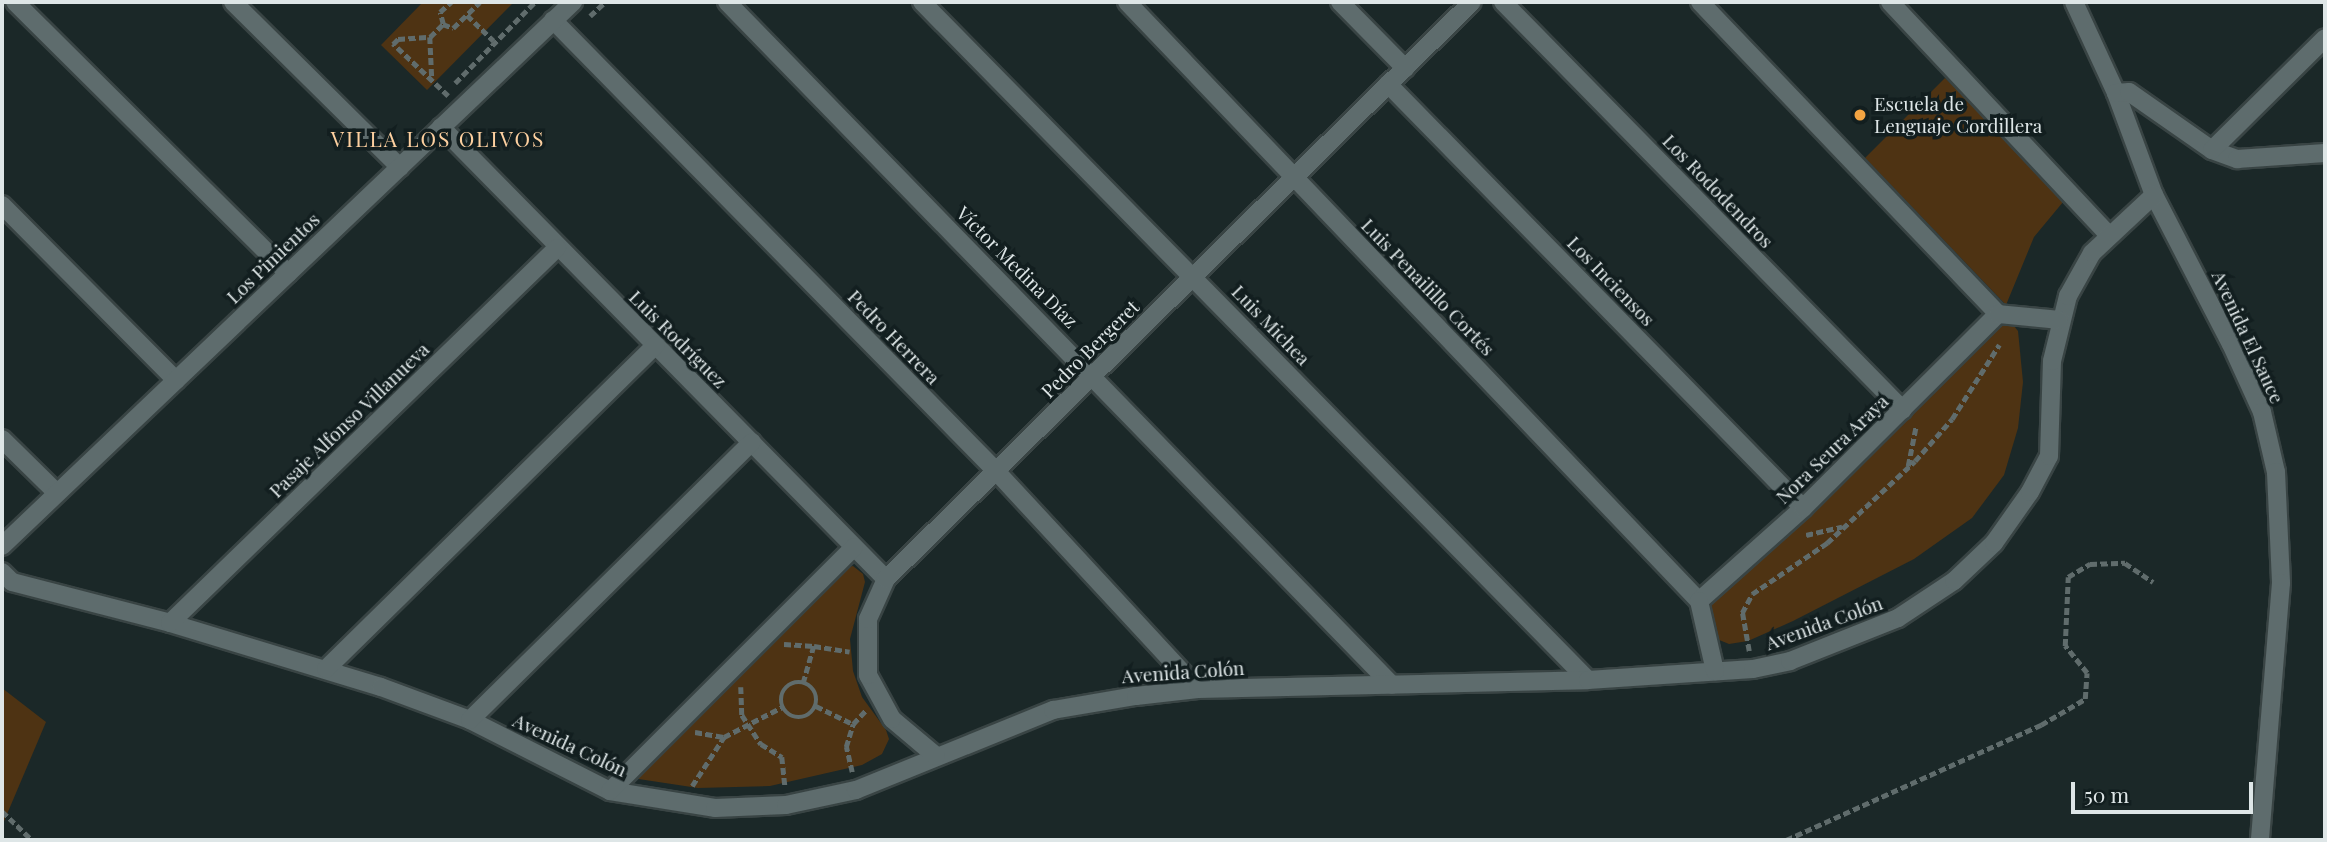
<!DOCTYPE html>
<html>
<head>
<meta charset="utf-8">
<style>
  body { margin:0 }
  #map { position:relative; width:2327px; height:842px; overflow:hidden; background:#1b2828; font-family:"Playfair Display",serif }
  div>[style] { position:absolute }
  .green>* { inset:0; background:#4e3313 }
  .path>* { height:4.5px; margin-top:-2.25px; transform-origin:0; background:repeating-linear-gradient(90deg,#606c6c 0 7px,transparent 0 10.5px) }
  .path>.ring { margin:-2.25px; padding:0; box-sizing:content-box; background:none; border:4.5px solid #606c6c; border-radius:50% }
  .roads { filter:drop-shadow(2px 0 #394444) drop-shadow(-2px 0 #394444) drop-shadow(0 2px #394444) drop-shadow(0 -2px #394444) }
  .minor>* { height:18px; margin:-9px; padding:0 9px; transform-origin:9px; border-radius:9px; background:#5e6c6d }
  .dots>* { width:19px; height:19px; translate:-50% -50%; box-sizing:border-box; border:4px solid #121e1f; border-radius:50% }
  span { translate:-50% -50%; white-space:nowrap; text-align:center; line-height:1.15; -webkit-text-stroke:7px #121e1f; paint-order:stroke }
  .poi-label { font-size:19px; color:#dee6e7 }
  .left { translate:0 -50%; text-align:left }
  .street-label { font-size:19px; color:#dee6e7 }
  .neighbourhood-label { font-size:21px; color:#fdd0a0; letter-spacing:2px }
  .frame { position:absolute; inset:0; border:4px solid #dee6e7; pointer-events:none }
  .scale { position:absolute; left:2071px; top:782px; width:182px; height:32px; box-sizing:border-box; border:4px solid #dee6e7; border-top:0; padding-left:9px; font-size:21px; line-height:24px; white-space:nowrap; color:#dee6e7; -webkit-text-stroke:5px #121e1f; paint-order:stroke }
</style>
</head>
<body>
<div id="map">
  <div class="green">
    <i style="clip-path:polygon(423px 2px,514px 2px,427px 90px,381px 45px)"></i>
    <i style="clip-path:polygon(1945px 78px,2068px 196px,2034px 237px,2006px 305px,1865px 158px)"></i>
    <i style="clip-path:polygon(2010px 321px,2018px 331px,2023px 382px,2018px 428px,2004px 475px,1972px 518px,1914px 559px,1793px 621px,1748px 641px,1729px 644px,1712px 637px,1709px 606px,1715px 597px,1996px 325px)"></i>
    <i style="clip-path:polygon(853px 566px,863px 574px,865px 582px,850px 639px,853px 671px,862px 697px,886px 730px,889px 739px,882px 754px,862px 765px,770px 786px,698px 788px,632px 778px,843px 568px)"></i>
    <i style="clip-path:polygon(2px 688px,46px 722px,2px 826px)"></i>
  </div>
  <div class="path">
    <i style="left:467px;top:15px;width:37px;rotate:44deg"></i>
    <i style="left:590px;top:16px;width:21px;rotate:-43deg"></i>
    <i style="left:443px;top:24px;width:11px;rotate:22deg"></i>
    <i style="left:453px;top:28px;width:37px;rotate:-44deg"></i>
    <i style="left:430px;top:37px;width:42px;rotate:87.3deg"></i>
    <i style="left:455px;top:83px;width:114px;rotate:-45.4deg"></i>
    <i style="left:448px;top:96px;width:76px;rotate:-136.6deg"></i>
    <i style="left:393px;top:44px;width:7px;rotate:-45deg"></i>
    <i style="left:398px;top:39px;width:32px;rotate:-4deg"></i>
    <i style="left:430px;top:37px;width:18px;rotate:-45deg"></i>
    <i style="left:443px;top:24px;width:12px;rotate:-104deg"></i>
    <i style="left:440px;top:12px;width:15px;rotate:-42deg"></i>
    <i style="left:1908px;top:466px;width:41px;rotate:-78.7deg"></i>
    <i style="left:1806px;top:535px;width:37px;rotate:-13deg"></i>
    <i style="left:784px;top:644px;width:30px;rotate:4deg"></i>
    <i style="left:814px;top:646px;width:37px;rotate:106deg"></i>
    <i style="left:814px;top:646px;width:36px;rotate:9deg"></i>
    <i style="left:1749px;top:651px;width:39px;rotate:-100deg"></i>
    <i style="left:1742px;top:613px;width:21px;rotate:-62deg"></i>
    <i style="left:1752px;top:594px;width:91px;rotate:-34.2deg"></i>
    <i style="left:1827px;top:543px;width:120px;rotate:-43deg"></i>
    <i style="left:1915px;top:461px;width:56px;rotate:-48.6deg"></i>
    <i style="left:1952px;top:419px;width:88px;rotate:-57.6deg"></i>
    <i class="ring" style="left:781px;top:682px;width:31.5px;height:31.5px"></i>
    <i style="left:741px;top:687px;width:28px;rotate:88deg"></i>
    <i style="left:742px;top:715px;width:35px;rotate:57deg"></i>
    <i style="left:761px;top:744px;width:25px;rotate:32deg"></i>
    <i style="left:782px;top:757px;width:30px;rotate:84deg"></i>
    <i style="left:816px;top:706px;width:41px;rotate:25.9deg"></i>
    <i style="left:695px;top:732px;width:29px;rotate:10deg"></i>
    <i style="left:724px;top:737px;width:65px;rotate:-27.3deg"></i>
    <i style="left:852px;top:772px;width:26px;rotate:-103deg"></i>
    <i style="left:846px;top:747px;width:24px;rotate:-73deg"></i>
    <i style="left:853px;top:724px;width:18px;rotate:-47deg"></i>
    <i style="left:692px;top:786px;width:59px;rotate:-56.9deg"></i>
    <i style="left:2px;top:811px;width:42px;rotate:44deg"></i>
    <i style="left:1786px;top:840px;width:280px;rotate:-24.3deg"></i>
    <i style="left:2041px;top:725px;width:51px;rotate:-30.6deg"></i>
    <i style="left:2085px;top:699px;width:26px;rotate:-86deg"></i>
    <i style="left:2087px;top:673px;width:35px;rotate:-129deg"></i>
    <i style="left:2065px;top:646px;width:69px;rotate:-87.5deg"></i>
    <i style="left:2068px;top:577px;width:26px;rotate:-31deg"></i>
    <i style="left:2090px;top:564px;width:35px;rotate:-2deg"></i>
    <i style="left:2125px;top:563px;width:34px;rotate:34deg"></i>
  </div>
  <div class="roads">
    <div class="minor">
      <i style="left:15px;top:2px;width:385px;rotate:44.8deg"></i>
      <i style="left:233px;top:2px;width:235px;rotate:44.7deg"></i>
      <i style="left:727px;top:2px;width:953px;rotate:45.77deg"></i>
      <i style="left:922px;top:2px;width:950px;rotate:45.51deg"></i>
      <i style="left:1127px;top:2px;width:828px;rotate:46.32deg"></i>
      <i style="left:1340px;top:2px;width:93px;rotate:45.4deg"></i>
      <i style="left:1503px;top:2px;width:571px;rotate:45.57deg"></i>
      <i style="left:1700px;top:2px;width:431px;rotate:46.3deg"></i>
      <i style="left:1890px;top:2px;width:318px;rotate:46.8deg"></i>
      <i style="left:2074px;top:2px;width:100px;rotate:65.2deg"></i>
      <i style="left:2116px;top:93px;width:109px;rotate:69.6deg"></i>
      <i style="left:2154px;top:195px;width:168px;rotate:62.7deg"></i>
      <i style="left:2231px;top:344px;width:75px;rotate:65.5deg"></i>
      <i style="left:2262px;top:412px;width:62px;rotate:76.9deg"></i>
      <i style="left:2276px;top:472px;width:111px;rotate:87.4deg"></i>
      <i style="left:2281px;top:583px;width:258px;rotate:94.7deg"></i>
      <i style="left:553px;top:20px;width:632px;rotate:45.51deg"></i>
      <i style="left:996px;top:471px;width:297px;rotate:47.2deg"></i>
      <i style="left:1388px;top:84px;width:593px;rotate:45.61deg"></i>
      <i style="left:2116px;top:93px;width:13px;rotate:-4deg"></i>
      <i style="left:2129px;top:92px;width:101px;rotate:34.9deg"></i>
      <i style="left:2212px;top:150px;width:27px;rotate:20deg"></i>
      <i style="left:2237px;top:159px;width:88px;rotate:-3.9deg"></i>
      <i style="left:441px;top:127px;width:634px;rotate:45.45deg"></i>
      <i style="left:2212px;top:150px;width:159px;rotate:-44.7deg"></i>
      <i style="left:2px;top:205px;width:247px;rotate:45.2deg"></i>
      <i style="left:2px;top:439px;width:77px;rotate:44.5deg"></i>
      <i style="left:2px;top:546px;width:789px;rotate:-43.61deg"></i>
      <i style="left:2px;top:572px;width:14px;rotate:45deg"></i>
      <i style="left:12px;top:582px;width:163px;rotate:14.5deg"></i>
      <i style="left:170px;top:623px;width:220px;rotate:16.9deg"></i>
      <i style="left:381px;top:687px;width:95px;rotate:20.3deg"></i>
      <i style="left:470px;top:720px;width:157px;rotate:26.9deg"></i>
      <i style="left:610px;top:791px;width:106px;rotate:9.2deg"></i>
      <i style="left:715px;top:808px;width:71px;rotate:-2.4deg"></i>
      <i style="left:786px;top:805px;width:72px;rotate:-12.1deg"></i>
      <i style="left:856px;top:790px;width:213px;rotate:-22.1deg"></i>
      <i style="left:1053px;top:710px;width:84px;rotate:-9.6deg"></i>
      <i style="left:1136px;top:696px;width:62px;rotate:-6.4deg"></i>
      <i style="left:1198px;top:689px;width:390px;rotate:-1.3deg"></i>
      <i style="left:1588px;top:680px;width:165px;rotate:-3.8deg"></i>
      <i style="left:1753px;top:669px;width:38px;rotate:-12deg"></i>
      <i style="left:1790px;top:661px;width:116px;rotate:-21.7deg"></i>
      <i style="left:1898px;top:618px;width:67px;rotate:-33.5deg"></i>
      <i style="left:1954px;top:581px;width:55px;rotate:-43.5deg"></i>
      <i style="left:1994px;top:543px;width:62px;rotate:-54.8deg"></i>
      <i style="left:2030px;top:492px;width:41px;rotate:-62.2deg"></i>
      <i style="left:2049px;top:456px;width:95px;rotate:-88.2deg"></i>
      <i style="left:2052px;top:361px;width:67px;rotate:-76.2deg"></i>
      <i style="left:2068px;top:296px;width:49px;rotate:-60.8deg"></i>
      <i style="left:2092px;top:253px;width:85px;rotate:-43.1deg"></i>
      <i style="left:1699px;top:601px;width:140px;rotate:-41.8deg"></i>
      <i style="left:1803px;top:508px;width:275px;rotate:-44.9deg"></i>
      <i style="left:1998px;top:314px;width:61px;rotate:5.6deg"></i>
      <i style="left:1699px;top:601px;width:72px;rotate:77.1deg"></i>
      <i style="left:170px;top:623px;width:539px;rotate:-44.1deg"></i>
      <i style="left:326px;top:669px;width:462px;rotate:-44.5deg"></i>
      <i style="left:470px;top:720px;width:396px;rotate:-44.6deg"></i>
      <i style="left:936px;top:756px;width:57px;rotate:-139.9deg"></i>
      <i style="left:892px;top:719px;width:50px;rotate:-118.6deg"></i>
      <i style="left:868px;top:675px;width:56px;rotate:-90deg"></i>
      <i style="left:868px;top:619px;width:44px;rotate:-65.8deg"></i>
      <i style="left:886px;top:579px;width:822px;rotate:-44.56deg"></i>
      <i style="left:610px;top:791px;width:345px;rotate:-45deg"></i>
    </div>
  </div>
  <div class="dots">
    <i style="left:1860px;top:115px;background:#f3a442"></i>
  </div>
  <div class="poi-label">
    <span class="left" style="left:1874px;top:115px">Escuela de<br>Lenguaje Cordillera</span>
  </div>
  <div class="street-label">
    <span style="left:1718px;top:191px;rotate:46deg">Los Rododendros</span>
    <span style="left:273px;top:258px;rotate:-44deg">Los Pimientos</span>
    <span style="left:1017px;top:267px;rotate:45deg">Víctor Medina Díaz</span>
    <span style="left:1611px;top:281px;rotate:46deg">Los Inciensos</span>
    <span style="left:1428px;top:287px;rotate:46deg">Luis Penailillo Cortés</span>
    <span style="left:1271px;top:325px;rotate:46deg">Luis Michea</span>
    <span style="left:894px;top:337px;rotate:46deg">Pedro Herrera</span>
    <span style="left:2248px;top:337px;rotate:65deg">Avenida El Sauce</span>
    <span style="left:678px;top:339px;rotate:45deg">Luis Rodríguez</span>
    <span style="left:1090px;top:349px;rotate:-45deg">Pedro Bergeret</span>
    <span style="left:349px;top:420px;rotate:-44deg">Pasaje Alfonso Villanueva</span>
    <span style="left:1832px;top:449px;rotate:-44deg">Nora Seura Araya</span>
    <span style="left:1824px;top:623px;rotate:-20deg">Avenida Colón</span>
    <span style="left:1183px;top:672px;rotate:-4deg">Avenida Colón</span>
    <span style="left:570px;top:745px;rotate:25deg">Avenida Colón</span>
  </div>
  <div class="neighbourhood-label">
    <span style="left:438px;top:138px">VILLA LOS OLIVOS</span>
  </div>
  <div class="frame"></div>
  <div class="scale">50 m</div>
</div>
</body>
</html>
